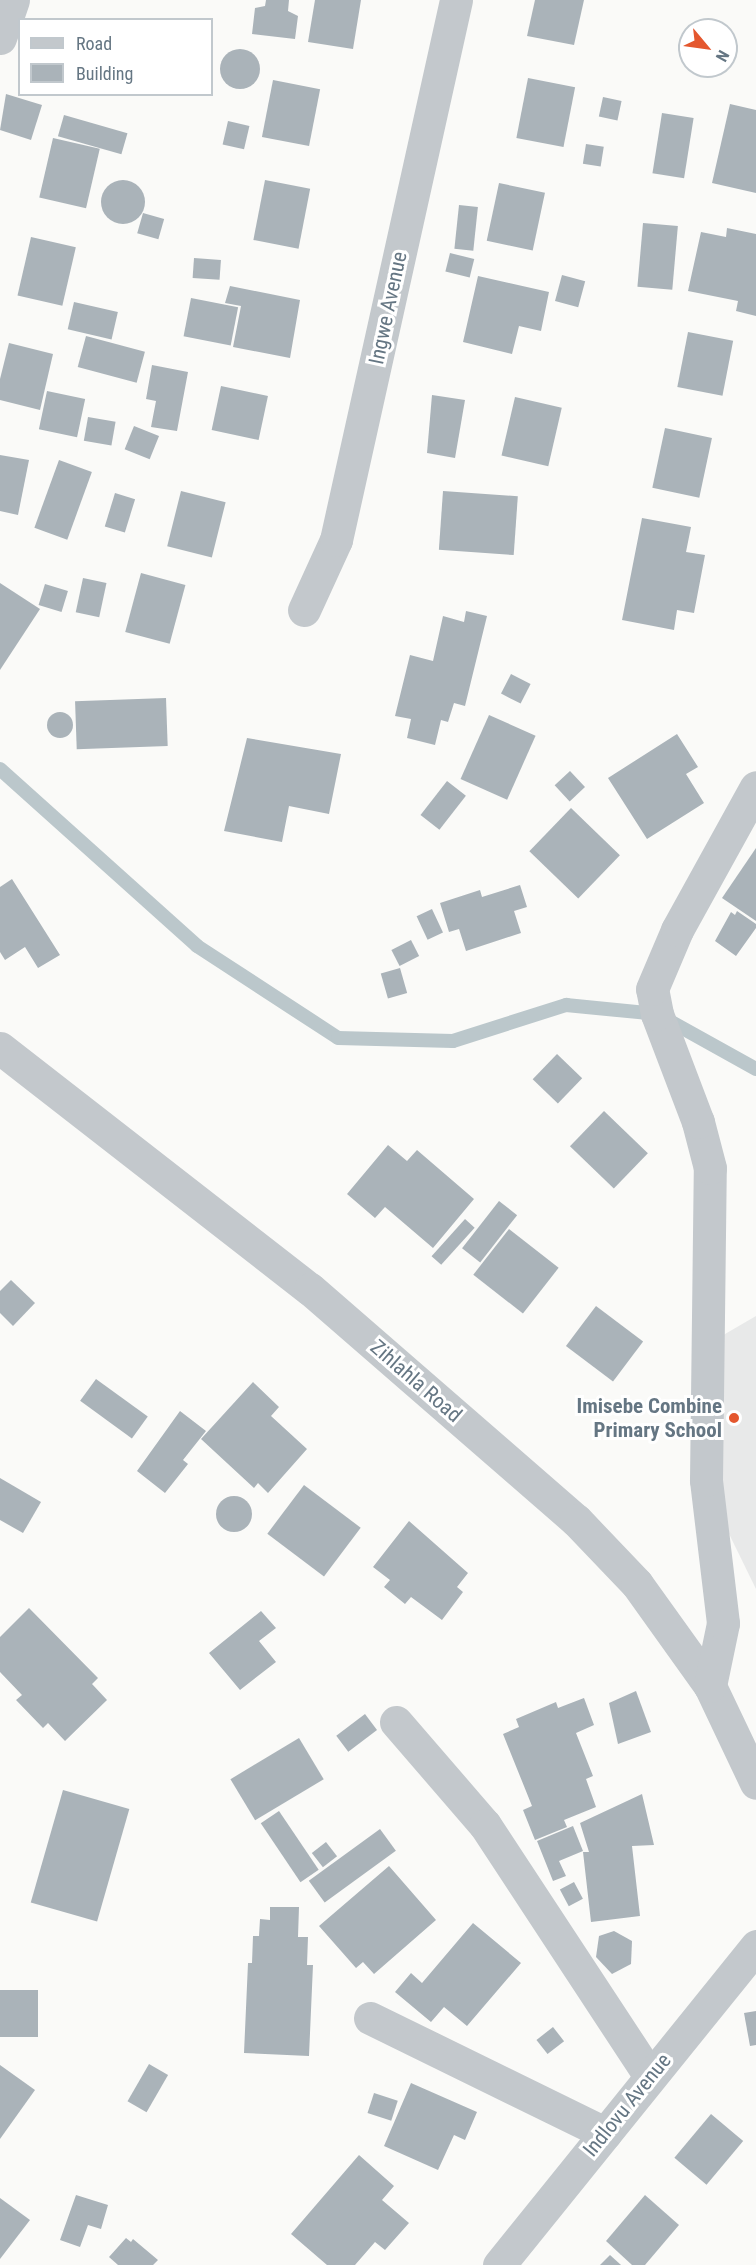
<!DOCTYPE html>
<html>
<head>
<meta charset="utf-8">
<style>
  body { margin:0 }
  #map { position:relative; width:756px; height:2265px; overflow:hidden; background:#fafaf8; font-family:"Roboto Condensed",sans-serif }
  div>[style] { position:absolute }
  .built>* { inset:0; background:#e8e9e9 }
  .stream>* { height:14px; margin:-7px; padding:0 7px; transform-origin:7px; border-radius:7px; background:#bbc7cb }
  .building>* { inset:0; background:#aab3b9; transform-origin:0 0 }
  .round { border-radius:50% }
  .minor>* { height:33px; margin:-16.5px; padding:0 16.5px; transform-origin:16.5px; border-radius:16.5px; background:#c3c8cc }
  .dots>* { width:16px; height:16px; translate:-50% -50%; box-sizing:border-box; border:3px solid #fff; border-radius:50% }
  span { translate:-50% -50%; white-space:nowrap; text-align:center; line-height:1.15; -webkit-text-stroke:6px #fff; paint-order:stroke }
  .street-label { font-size:21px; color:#657683 }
  .poi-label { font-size:21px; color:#657683; font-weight:700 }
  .right { translate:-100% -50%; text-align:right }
  .legend { position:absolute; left:18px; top:18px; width:195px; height:78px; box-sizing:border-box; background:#fff; border:2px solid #c1c8cd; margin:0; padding:8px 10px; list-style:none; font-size:18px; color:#657683 }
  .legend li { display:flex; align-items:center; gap:12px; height:30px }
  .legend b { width:30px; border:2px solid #c1c8cd }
  .north { position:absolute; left:678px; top:18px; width:60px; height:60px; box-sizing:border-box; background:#fff; border:2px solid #c1c8cd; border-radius:50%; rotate:119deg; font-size:16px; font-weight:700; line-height:24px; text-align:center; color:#657683 }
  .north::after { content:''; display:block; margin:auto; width:21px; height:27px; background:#e4572e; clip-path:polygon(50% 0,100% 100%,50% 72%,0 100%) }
</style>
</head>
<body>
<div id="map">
  <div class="built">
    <i style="clip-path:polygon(756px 1316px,756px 1589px,710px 1495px,713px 1341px)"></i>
  </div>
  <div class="stream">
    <i style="left:0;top:769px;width:265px;rotate:41.9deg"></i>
    <i style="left:197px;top:946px;width:168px;rotate:33.1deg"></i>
    <i style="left:338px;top:1038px;width:115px;rotate:1.5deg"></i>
    <i style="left:453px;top:1041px;width:119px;rotate:-17.7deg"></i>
    <i style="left:566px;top:1005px;width:91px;rotate:5.6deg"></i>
    <i style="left:657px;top:1014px;width:113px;rotate:29.1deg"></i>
  </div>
  <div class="building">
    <i style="clip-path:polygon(266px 0,289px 0,288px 11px,298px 16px,295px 39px,252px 34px,255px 8px,265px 6px)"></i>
    <i style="clip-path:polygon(315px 0,361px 0,353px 49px,308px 42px)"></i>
    <i style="clip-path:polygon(535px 0,584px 0,574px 45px,527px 36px)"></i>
    <i class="round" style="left:220px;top:49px;width:40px;height:40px"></i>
    <i style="left:528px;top:78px;width:48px;height:61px;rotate:11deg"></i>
    <i style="left:273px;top:80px;width:48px;height:58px;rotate:11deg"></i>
    <i style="clip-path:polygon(6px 94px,42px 105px,31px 140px,0 130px)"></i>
    <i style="left:603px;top:97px;width:19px;height:20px;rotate:12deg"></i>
    <i style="clip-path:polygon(730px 104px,756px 110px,756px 193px,712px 183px)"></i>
    <i style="left:662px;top:113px;width:32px;height:61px;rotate:9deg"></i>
    <i style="left:64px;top:115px;width:66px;height:22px;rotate:16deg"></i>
    <i style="left:228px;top:121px;width:22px;height:24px;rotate:13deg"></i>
    <i style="left:53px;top:138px;width:48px;height:61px;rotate:13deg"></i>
    <i style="left:586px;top:144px;width:18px;height:20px;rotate:9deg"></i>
    <i style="left:265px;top:180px;width:46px;height:61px;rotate:11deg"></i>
    <i class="round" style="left:101px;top:180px;width:44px;height:44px"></i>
    <i style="left:499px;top:183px;width:47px;height:59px;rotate:12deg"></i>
    <i style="left:459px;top:205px;width:19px;height:44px;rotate:6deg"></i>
    <i style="left:143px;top:213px;width:22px;height:21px;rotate:16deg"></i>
    <i style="left:643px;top:223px;width:35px;height:64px;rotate:5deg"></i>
    <i style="clip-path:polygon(727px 228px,756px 234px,756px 316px,736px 311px,738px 301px,688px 291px,701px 232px,726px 237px)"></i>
    <i style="left:31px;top:237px;width:46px;height:60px;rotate:13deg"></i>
    <i style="left:450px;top:253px;width:25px;height:19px;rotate:14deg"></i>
    <i style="left:194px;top:258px;width:27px;height:20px;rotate:4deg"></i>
    <i style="left:562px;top:275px;width:24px;height:27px;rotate:15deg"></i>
    <i style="clip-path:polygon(478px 276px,549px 292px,541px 331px,519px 326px,512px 354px,463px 342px)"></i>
    <i style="clip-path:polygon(230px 286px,300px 300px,290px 358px,233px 347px,241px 306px,225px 303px)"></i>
    <i style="left:191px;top:298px;width:48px;height:39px;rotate:11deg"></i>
    <i style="left:74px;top:302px;width:45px;height:28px;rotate:13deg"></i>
    <i style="left:688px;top:332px;width:46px;height:56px;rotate:11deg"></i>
    <i style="left:86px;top:336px;width:61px;height:32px;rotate:15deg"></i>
    <i style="clip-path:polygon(9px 343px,53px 354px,40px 410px,0 400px,0 379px)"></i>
    <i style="clip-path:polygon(152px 365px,188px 372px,177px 431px,151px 427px,156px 401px,146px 399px)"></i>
    <i style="left:221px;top:386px;width:48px;height:45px;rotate:12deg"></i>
    <i style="left:47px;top:391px;width:39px;height:39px;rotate:12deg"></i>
    <i style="clip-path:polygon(432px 395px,465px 400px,455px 458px,427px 453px)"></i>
    <i style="left:515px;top:397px;width:48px;height:60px;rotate:13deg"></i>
    <i style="left:88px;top:417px;width:28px;height:24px;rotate:10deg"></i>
    <i style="left:134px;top:426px;width:27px;height:25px;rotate:22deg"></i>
    <i style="left:665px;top:428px;width:48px;height:61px;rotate:12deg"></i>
    <i style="clip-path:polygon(0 455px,29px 460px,18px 515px,0 511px)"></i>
    <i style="left:59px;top:460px;width:35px;height:72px;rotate:20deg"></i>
    <i style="left:181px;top:491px;width:46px;height:57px;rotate:14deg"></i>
    <i style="left:443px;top:491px;width:75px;height:59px;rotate:4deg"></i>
    <i style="left:115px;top:493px;width:21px;height:35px;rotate:17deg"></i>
    <i style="clip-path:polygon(642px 518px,691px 527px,686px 552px,705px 555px,694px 613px,677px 610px,674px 630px,622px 620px)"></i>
    <i style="left:141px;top:573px;width:46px;height:61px;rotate:15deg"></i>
    <i style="left:83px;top:578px;width:24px;height:35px;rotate:12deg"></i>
    <i style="clip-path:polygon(0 583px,40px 609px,0 670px)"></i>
    <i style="left:45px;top:584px;width:24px;height:22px;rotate:17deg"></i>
    <i style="clip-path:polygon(466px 611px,487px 616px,465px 706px,454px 703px,448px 722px,441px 720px,435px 745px,407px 738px,411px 719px,395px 716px,410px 655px,433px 661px,443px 616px,464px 622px)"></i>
    <i style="left:511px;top:674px;width:22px;height:22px;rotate:27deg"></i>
    <i style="left:166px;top:698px;width:48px;height:91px;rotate:88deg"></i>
    <i class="round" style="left:47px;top:712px;width:26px;height:26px"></i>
    <i style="left:489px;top:715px;width:51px;height:70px;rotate:24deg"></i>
    <i style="clip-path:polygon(677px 734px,698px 767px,686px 774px,704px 803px,647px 839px,608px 778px)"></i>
    <i style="clip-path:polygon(247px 738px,341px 754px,329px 814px,289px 806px,282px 842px,224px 831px)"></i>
    <i style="left:570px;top:771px;width:22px;height:21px;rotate:47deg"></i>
    <i style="left:447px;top:781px;width:24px;height:43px;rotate:38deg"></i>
    <i style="left:571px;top:808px;width:68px;height:60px;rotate:44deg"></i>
    <i style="clip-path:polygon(756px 848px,756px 921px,722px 898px)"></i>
    <i style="clip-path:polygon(12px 879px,60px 955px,38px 968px,25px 947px,5px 960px,0 952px,0 887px)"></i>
    <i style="clip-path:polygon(520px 885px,527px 907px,514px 911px,521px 933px,466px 951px,459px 929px,449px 932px,440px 903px,480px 890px,482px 897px)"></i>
    <i style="left:432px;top:909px;width:26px;height:17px;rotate:65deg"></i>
    <i style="clip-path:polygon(737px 911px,756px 924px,756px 928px,736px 956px,715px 941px,731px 912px,735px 915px)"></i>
    <i style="left:411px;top:940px;width:18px;height:22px;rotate:63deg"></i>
    <i style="left:400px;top:968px;width:26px;height:20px;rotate:74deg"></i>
    <i style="left:557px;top:1054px;width:35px;height:35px;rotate:44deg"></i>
    <i style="left:604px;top:1111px;width:61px;height:49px;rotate:44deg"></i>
    <i style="clip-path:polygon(388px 1145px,407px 1161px,417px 1150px,474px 1199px,433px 1248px,385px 1207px,375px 1218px,347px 1194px)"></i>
    <i style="left:499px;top:1201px;width:23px;height:60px;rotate:38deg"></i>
    <i style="left:465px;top:1219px;width:13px;height:50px;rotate:42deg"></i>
    <i style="left:509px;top:1229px;width:63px;height:58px;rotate:38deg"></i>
    <i style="clip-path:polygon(11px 1280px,35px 1303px,13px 1326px,0 1313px,0 1291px)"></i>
    <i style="left:596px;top:1306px;width:59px;height:50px;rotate:37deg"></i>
    <i style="left:96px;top:1379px;width:64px;height:27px;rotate:36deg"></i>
    <i style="clip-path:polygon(253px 1382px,279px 1407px,271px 1416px,307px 1449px,268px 1493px,258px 1483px,254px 1488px,201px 1439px)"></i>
    <i style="clip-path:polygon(180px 1411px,206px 1431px,183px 1460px,188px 1464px,165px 1493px,137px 1471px)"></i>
    <i style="clip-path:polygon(0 1478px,41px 1502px,23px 1533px,0 1520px)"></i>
    <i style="left:304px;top:1485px;width:71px;height:61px;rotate:37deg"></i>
    <i class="round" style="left:216px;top:1496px;width:36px;height:36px"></i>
    <i style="clip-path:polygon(409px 1521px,468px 1573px,457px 1587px,463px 1592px,442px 1620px,411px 1597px,405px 1604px,384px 1587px,390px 1580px,373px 1567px)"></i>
    <i style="clip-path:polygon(29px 1608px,98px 1678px,92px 1684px,107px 1700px,65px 1741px,48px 1723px,43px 1728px,16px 1700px,22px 1695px,0 1672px,0 1637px)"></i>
    <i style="clip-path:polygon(261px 1611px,276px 1628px,259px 1641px,276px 1662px,240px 1690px,209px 1653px)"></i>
    <i style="clip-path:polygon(636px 1691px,651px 1732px,618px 1744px,609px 1703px)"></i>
    <i style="clip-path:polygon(584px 1698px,594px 1725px,576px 1733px,593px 1776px,586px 1779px,596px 1807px,564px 1820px,567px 1827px,535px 1840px,523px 1810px,532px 1806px,503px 1734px,519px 1727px,516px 1719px,556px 1702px,558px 1708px)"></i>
    <i style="left:365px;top:1714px;width:20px;height:36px;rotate:53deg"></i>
    <i style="left:299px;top:1738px;width:48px;height:80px;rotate:59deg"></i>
    <i style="left:63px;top:1790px;width:69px;height:117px;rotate:16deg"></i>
    <i style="clip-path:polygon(642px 1794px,654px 1845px,632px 1846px,640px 1916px,591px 1922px,583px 1852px,589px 1852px,580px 1823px)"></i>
    <i style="left:279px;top:1811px;width:71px;height:22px;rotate:56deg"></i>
    <i style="clip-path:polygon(573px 1826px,583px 1851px,559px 1861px,566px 1876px,553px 1881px,537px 1841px)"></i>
    <i style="left:380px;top:1829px;width:27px;height:88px;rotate:54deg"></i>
    <i style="left:326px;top:1842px;width:18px;height:18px;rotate:52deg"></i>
    <i style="clip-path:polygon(389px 1866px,436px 1920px,374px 1974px,363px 1962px,356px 1968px,319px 1926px)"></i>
    <i style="left:574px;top:1882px;width:19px;height:16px;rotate:62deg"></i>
    <i style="clip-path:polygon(270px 1907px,299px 1907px,298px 1937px,308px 1937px,307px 1965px,313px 1965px,309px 2056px,244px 2053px,248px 1963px,252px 1963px,253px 1936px,259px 1936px,260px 1919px,270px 1920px)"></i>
    <i style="clip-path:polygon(473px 1923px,521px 1963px,467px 2026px,444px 2007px,431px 2022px,395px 1992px,411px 1973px,422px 1983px)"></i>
    <i style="clip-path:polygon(614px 1931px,632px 1941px,631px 1964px,612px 1974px,596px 1957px,599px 1936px)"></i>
    <i style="left:38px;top:1990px;width:47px;height:38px;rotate:90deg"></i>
    <i style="clip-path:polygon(756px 2011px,756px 2045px,750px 2046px,744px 2013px)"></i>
    <i style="left:553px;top:2027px;width:18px;height:21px;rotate:52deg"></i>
    <i style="left:149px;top:2064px;width:22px;height:43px;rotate:30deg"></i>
    <i style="clip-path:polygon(0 2065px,35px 2090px,0 2139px)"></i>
    <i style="clip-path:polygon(411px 2083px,477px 2112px,465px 2140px,454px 2135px,438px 2170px,384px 2146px)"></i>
    <i style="left:374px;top:2093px;width:25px;height:21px;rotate:18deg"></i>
    <i style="left:711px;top:2114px;width:42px;height:57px;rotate:40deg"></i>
    <i style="clip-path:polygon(359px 2155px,394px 2186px,382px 2200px,409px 2223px,385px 2250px,375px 2242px,355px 2265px,327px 2265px,291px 2234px)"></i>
    <i style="clip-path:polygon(76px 2195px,108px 2205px,101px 2229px,88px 2225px,80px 2247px,60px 2240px)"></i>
    <i style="clip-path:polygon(645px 2195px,679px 2225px,645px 2265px,632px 2265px,606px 2241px)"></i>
    <i style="clip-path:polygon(0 2198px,30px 2220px,0 2259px)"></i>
    <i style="clip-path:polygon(126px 2238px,131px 2242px,133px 2239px,158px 2260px,153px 2265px,118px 2265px,109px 2257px)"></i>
    <i style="clip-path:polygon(610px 2255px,621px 2265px,600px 2265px)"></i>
  </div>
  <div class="minor">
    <i style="left:0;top:38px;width:40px;rotate:-71.1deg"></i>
    <i style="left:304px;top:610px;width:77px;rotate:-65.4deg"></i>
    <i style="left:336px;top:540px;width:553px;rotate:-77.47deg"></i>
    <i style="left:0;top:1048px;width:393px;rotate:37.9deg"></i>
    <i style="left:310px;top:1289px;width:352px;rotate:41deg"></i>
    <i style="left:576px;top:1520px;width:88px;rotate:46.4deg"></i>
    <i style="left:637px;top:1584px;width:125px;rotate:54.4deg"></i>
    <i style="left:710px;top:1686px;width:107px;rotate:64.6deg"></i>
    <i style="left:710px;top:1686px;width:64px;rotate:-78.3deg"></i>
    <i style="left:723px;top:1623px;width:144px;rotate:-96.8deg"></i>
    <i style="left:706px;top:1480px;width:312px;rotate:-89.3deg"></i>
    <i style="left:710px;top:1168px;width:48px;rotate:-104.6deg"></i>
    <i style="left:698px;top:1122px;width:116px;rotate:-110.8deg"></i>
    <i style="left:657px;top:1014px;width:25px;rotate:-101deg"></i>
    <i style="left:652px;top:989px;width:64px;rotate:-67deg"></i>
    <i style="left:677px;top:930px;width:163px;rotate:-61.1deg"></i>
    <i style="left:396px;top:1722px;width:136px;rotate:49.2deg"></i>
    <i style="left:485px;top:1825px;width:300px;rotate:56.7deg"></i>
    <i style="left:370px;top:2018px;width:262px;rotate:26.1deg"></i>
    <i style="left:499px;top:2265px;width:410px;rotate:-51.1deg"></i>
  </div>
  <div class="dots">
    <i style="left:734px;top:1418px;background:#e4572e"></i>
  </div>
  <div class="street-label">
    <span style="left:388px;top:308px;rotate:-78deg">Ingwe Avenue</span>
    <span style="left:416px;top:1381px;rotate:41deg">Zihlahla Road</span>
    <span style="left:627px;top:2105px;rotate:-51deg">Indlovu Avenue</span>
  </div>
  <div class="poi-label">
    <span class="right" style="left:722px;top:1418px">Imisebe Combine<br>Primary School</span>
  </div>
  <ul class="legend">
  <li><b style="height:8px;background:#c3c8cc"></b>Road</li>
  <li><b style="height:16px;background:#aab3b9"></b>Building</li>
  </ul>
  <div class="north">N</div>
</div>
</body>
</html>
